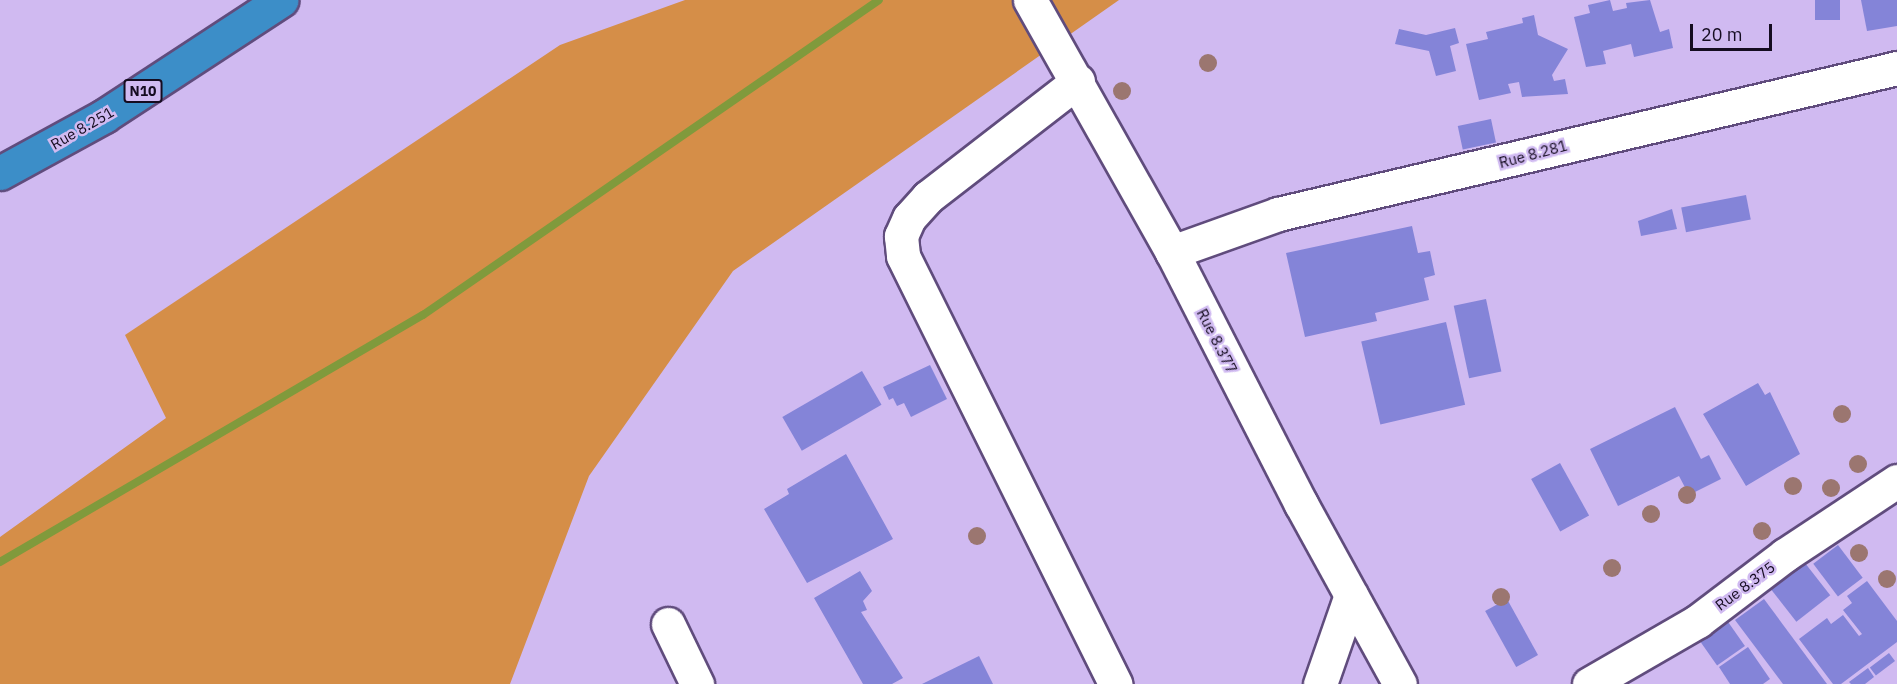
<!DOCTYPE html>
<html>
<head>
<meta charset="utf-8">
<style>
  body { margin:0 }
  #map { position:relative; width:1897px; height:684px; overflow:hidden; background:#d0baf1; font-family:"IBM Plex Sans",sans-serif }
  div>[style] { position:absolute }
  .green>* { inset:0; background:#d58e48 }
  .stream>* { height:8px; margin:-4px; padding:0 4px; transform-origin:4px; border-radius:4px; background:#809a3c }
  .building>* { inset:0; background:#8484d8; transform-origin:0 0 }
  .roads { filter:drop-shadow(2px 0 #604c7d) drop-shadow(-2px 0 #604c7d) drop-shadow(0 2px #604c7d) drop-shadow(0 -2px #604c7d) }
  .street>* { height:33px; margin:-16.5px; padding:0 16.5px; transform-origin:16.5px; border-radius:16.5px; background:#fff }
  .secondary>* { height:33px; margin:-16.5px; padding:0 16.5px; transform-origin:16.5px; border-radius:16.5px; background:#fff }
  .highway>* { height:33px; margin:-16.5px; padding:0 16.5px; transform-origin:16.5px; border-radius:16.5px; background:#3c8ec8 }
  .trees>* { width:18px; height:18px; margin:-9px; border-radius:50%; background:#9b7670 }
  span { translate:-50% -50%; white-space:nowrap; text-align:center; line-height:1.15; -webkit-text-stroke:5px #d0baf1; paint-order:stroke }
  .shield-label span { padding:2px 4px; background:#d0baf1; border:2px solid; border-radius:4px; -webkit-text-stroke-width:0 }
  .shield-label { font-size:14px; color:#150c20; font-weight:700 }
  .street-label { font-size:15px; color:#150c20 }
  .scale { position:absolute; left:1690px; top:24px; width:82px; height:27px; box-sizing:border-box; border:3px solid #150c20; border-top:0; padding-left:8px; font-size:18px; line-height:21px; white-space:nowrap; color:#150c20; -webkit-text-stroke:4px #d0baf1; paint-order:stroke }
</style>
</head>
<body>
<div id="map">
  <div class="green">
    <i style="clip-path:polygon(685px 0,1119px 0,733px 271px,589px 476px,510px 684px,0 684px,0 537px,166px 418px,125px 335px,560px 45px)"></i>
  </div>
  <div class="stream">
    <i style="left:0;top:562px;width:490px;rotate:-30.3deg"></i>
    <i style="left:423px;top:315px;width:554px;rotate:-34.64deg"></i>
  </div>
  <div class="building">
    <i style="clip-path:polygon(1610px 0,1613px 11px,1627px 8px,1626px 3px,1650px 0,1660px 32px,1669px 29px,1673px 48px,1634px 57px,1631px 44px,1603px 51px,1606px 64px,1586px 67px,1574px 17px,1590px 13px,1588px 5px)"></i>
    <i style="left:1815px;top:0;width:25px;height:20px"></i>
    <i style="clip-path:polygon(1861px 0,1897px 0,1897px 26px,1867px 31px)"></i>
    <i style="clip-path:polygon(1534px 15px,1538px 35px,1568px 49px,1552px 75px,1554px 81px,1565px 79px,1568px 94px,1522px 97px,1519px 82px,1508px 84px,1511px 93px,1479px 100px,1466px 44px,1488px 39px,1486px 32px,1523px 23px,1522px 18px)"></i>
    <i style="clip-path:polygon(1455px 28px,1459px 43px,1450px 46px,1456px 71px,1436px 76px,1429px 51px,1395px 44px,1399px 29px,1426px 35px)"></i>
    <i style="left:1491px;top:119px;width:24px;height:34px;rotate:78deg"></i>
    <i style="left:1746px;top:195px;width:25px;height:66px;rotate:79deg"></i>
    <i style="clip-path:polygon(1672px 209px,1677px 229px,1641px 236px,1638px 221px)"></i>
    <i style="clip-path:polygon(1412px 226px,1418px 253px,1430px 251px,1435px 275px,1424px 278px,1429px 300px,1375px 313px,1377px 321px,1305px 337px,1286px 253px)"></i>
    <i style="left:1486px;top:299px;width:74px;height:33px;rotate:78deg"></i>
    <i style="left:1446px;top:322px;width:85px;height:87px;rotate:77deg"></i>
    <i style="clip-path:polygon(930px 365px,947px 399px,911px 417px,904px 403px,897px 406px,893px 398px,889px 400px,883px 387px)"></i>
    <i style="left:862px;top:371px;width:39px;height:92px;rotate:60deg"></i>
    <i style="clip-path:polygon(1758px 383px,1765px 395px,1770px 392px,1800px 454px,1746px 486px,1703px 414px)"></i>
    <i style="clip-path:polygon(1675px 407px,1701px 459px,1709px 455px,1721px 479px,1689px 495px,1679px 476px,1618px 506px,1590px 449px)"></i>
    <i style="clip-path:polygon(846px 454px,893px 539px,807px 583px,764px 509px,789px 494px,787px 489px)"></i>
    <i style="left:1560px;top:463px;width:60px;height:33px;rotate:61deg"></i>
    <i style="left:1838px;top:545px;width:41px;height:31px;rotate:53deg"></i>
    <i style="left:1805px;top:563px;width:41px;height:43px;rotate:52deg"></i>
    <i style="clip-path:polygon(860px 571px,872px 591px,863px 601px,867px 610px,861px 612px,903px 678px,892px 684px,863px 684px,814px 598px)"></i>
    <i style="clip-path:polygon(1867px 581px,1897px 621px,1897px 642px,1841px 684px,1833px 684px,1799px 639px,1827px 618px,1831px 624px,1843px 615px,1859px 636px,1862px 634px,1843px 610px,1852px 603px,1847px 596px)"></i>
    <i style="left:1507px;top:599px;width:64px;height:25px;rotate:61deg"></i>
    <i style="clip-path:polygon(1764px 599px,1827px 684px,1783px 684px,1735px 620px)"></i>
    <i style="left:1726px;top:619px;width:33px;height:34px;rotate:55deg"></i>
    <i style="clip-path:polygon(1748px 647px,1770px 679px,1763px 684px,1730px 684px,1719px 667px)"></i>
    <i style="left:1889px;top:653px;width:10px;height:24px;rotate:53deg"></i>
    <i style="clip-path:polygon(979px 656px,993px 684px,922px 684px)"></i>
    <i style="clip-path:polygon(1868px 668px,1874px 677px,1865px 684px,1851px 684px,1849px 682px)"></i>
  </div>
  <div class="roads">
    <div class="street">
      <i style="left:1078px;top:81px;width:190px;rotate:142.3deg"></i>
      <i style="left:928px;top:197px;width:28px;rotate:132deg"></i>
      <i style="left:909px;top:218px;width:20px;rotate:114deg"></i>
      <i style="left:901px;top:236px;width:20px;rotate:84deg"></i>
      <i style="left:903px;top:256px;width:478px;rotate:63.6deg"></i>
      <i style="left:1172px;top:252px;width:113px;rotate:-19.7deg"></i>
      <i style="left:1278px;top:214px;width:636px;rotate:-13.27deg"></i>
      <i style="left:668px;top:624px;width:67px;rotate:64.2deg"></i>
      <i style="left:1320px;top:684px;width:94px;rotate:-70.8deg"></i>
      <i style="left:1589px;top:684px;width:126px;rotate:-30deg"></i>
      <i style="left:1698px;top:621px;width:109px;rotate:-37.2deg"></i>
      <i style="left:1785px;top:555px;width:134px;rotate:-33.5deg"></i>
    </div>
    <div class="secondary">
      <i style="left:1030px;top:0;width:289px;rotate:60.6deg"></i>
      <i style="left:1172px;top:252px;width:283px;rotate:62.9deg"></i>
      <i style="left:1301px;top:504px;width:205px;rotate:61.2deg"></i>
    </div>
    <div class="highway">
      <i style="left:0;top:173px;width:119px;rotate:-28.7deg"></i>
      <i style="left:104px;top:116px;width:212px;rotate:-33.2deg"></i>
    </div>
  </div>
  <div class="trees">
    <i style="left:1208px;top:63px"></i>
    <i style="left:1122px;top:91px"></i>
    <i style="left:1842px;top:414px"></i>
    <i style="left:1858px;top:464px"></i>
    <i style="left:1793px;top:486px"></i>
    <i style="left:1831px;top:488px"></i>
    <i style="left:1687px;top:495px"></i>
    <i style="left:1651px;top:514px"></i>
    <i style="left:1762px;top:531px"></i>
    <i style="left:977px;top:536px"></i>
    <i style="left:1859px;top:553px"></i>
    <i style="left:1612px;top:568px"></i>
    <i style="left:1887px;top:579px"></i>
    <i style="left:1501px;top:597px"></i>
  </div>
  <div class="shield-label">
    <span style="left:143px;top:91px">N10</span>
  </div>
  <div class="street-label">
    <span style="left:82px;top:128px;rotate:-30deg">Rue 8.251</span>
    <span style="left:1533px;top:154px;rotate:-15deg">Rue 8.281</span>
    <span style="left:1217px;top:341px;rotate:63deg">Rue 8.377</span>
    <span style="left:1745px;top:586px;rotate:-37deg">Rue 8.375</span>
  </div>
  <div class="scale">20 m</div>
</div>
</body>
</html>
